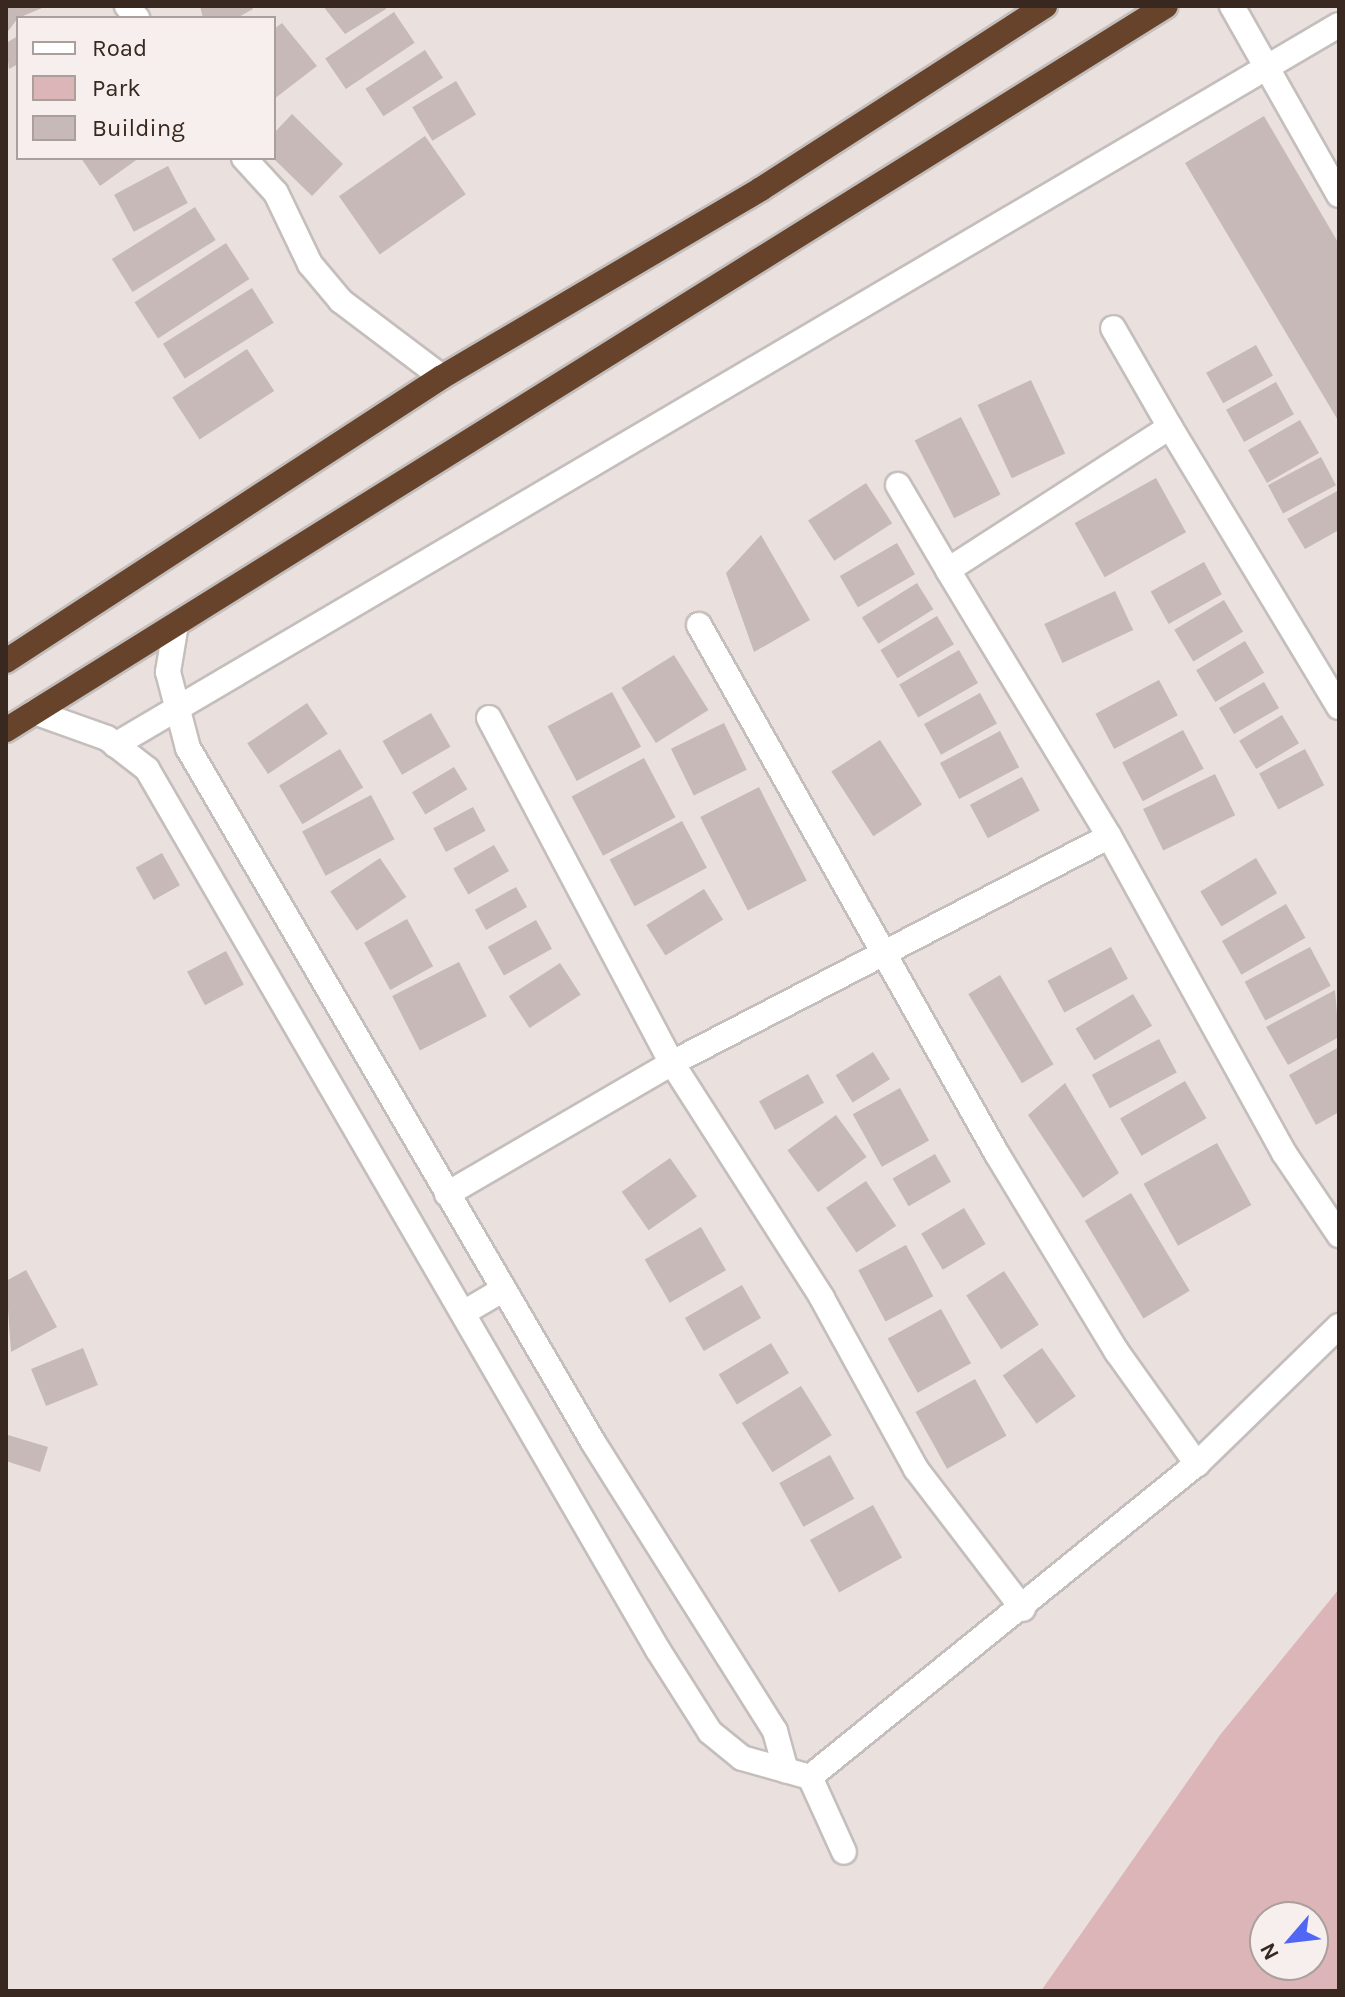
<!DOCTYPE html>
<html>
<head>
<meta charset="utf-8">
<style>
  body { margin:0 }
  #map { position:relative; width:1345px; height:1997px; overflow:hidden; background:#eae0dd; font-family:Karla,sans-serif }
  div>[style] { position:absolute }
  .green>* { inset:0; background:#dcb5b9 }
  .building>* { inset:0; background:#c7b9b7; transform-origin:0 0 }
  .roads { filter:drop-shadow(2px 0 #c4bebc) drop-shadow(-2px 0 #c4bebc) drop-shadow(0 2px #c4bebc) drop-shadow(0 -2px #c4bebc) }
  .minor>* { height:24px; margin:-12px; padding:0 12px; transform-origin:12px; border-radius:12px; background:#fff }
  .highway>* { height:24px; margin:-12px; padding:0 12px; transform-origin:12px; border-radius:12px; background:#66432a }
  span { translate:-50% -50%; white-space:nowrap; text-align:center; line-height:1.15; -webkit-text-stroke:6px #f6efee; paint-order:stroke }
  .frame { position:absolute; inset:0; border:8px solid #39281f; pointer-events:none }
  .legend { position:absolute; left:16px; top:16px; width:260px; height:144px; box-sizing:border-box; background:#f6efee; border:2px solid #aa9f9b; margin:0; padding:10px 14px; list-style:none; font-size:24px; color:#39281f }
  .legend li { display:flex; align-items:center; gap:16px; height:40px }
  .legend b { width:40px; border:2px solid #aa9f9b }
  .north { position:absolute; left:1249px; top:1901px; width:80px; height:80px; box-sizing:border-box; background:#f6efee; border:2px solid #aa9f9b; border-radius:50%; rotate:242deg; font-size:22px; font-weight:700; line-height:32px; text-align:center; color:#39281f }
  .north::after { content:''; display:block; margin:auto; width:28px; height:36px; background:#5166f5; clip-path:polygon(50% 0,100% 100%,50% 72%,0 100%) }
</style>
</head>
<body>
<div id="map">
  <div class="green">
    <i style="clip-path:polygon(evenodd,1339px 1589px,1339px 1991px,1041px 1991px,1220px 1735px,1339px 1589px,1265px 1917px,1313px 1917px,1313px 1965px,1265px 1965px,1265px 1917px)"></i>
  </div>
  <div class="building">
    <i style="clip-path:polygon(6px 6px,47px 6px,18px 18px,6px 34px)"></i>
    <i style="clip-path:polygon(200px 6px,251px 6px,253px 9px,237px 18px,203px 18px)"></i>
    <i style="clip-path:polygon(323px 6px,385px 6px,386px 9px,345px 34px)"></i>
    <i style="left:394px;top:12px;width:37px;height:83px;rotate:56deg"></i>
    <i style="clip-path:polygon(282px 23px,317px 66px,274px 99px,274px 29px)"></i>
    <i style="clip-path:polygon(18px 36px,18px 64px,9px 69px,6px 43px)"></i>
    <i style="left:425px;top:50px;width:33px;height:71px;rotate:57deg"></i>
    <i style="left:456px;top:81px;width:39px;height:51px;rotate:59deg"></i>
    <i style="clip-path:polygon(292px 114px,343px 164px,312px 196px,274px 159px,274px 133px)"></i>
    <i style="clip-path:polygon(1264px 116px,1339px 244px,1339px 422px,1185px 163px)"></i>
    <i style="left:425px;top:136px;width:71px;height:105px;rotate:55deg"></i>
    <i style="clip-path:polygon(81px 158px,139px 158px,100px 186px)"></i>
    <i style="left:168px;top:166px;width:42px;height:61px;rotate:62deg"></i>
    <i style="left:195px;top:207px;width:39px;height:98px;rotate:58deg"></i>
    <i style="left:226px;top:243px;width:43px;height:109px;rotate:57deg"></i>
    <i style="left:252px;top:288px;width:41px;height:105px;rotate:58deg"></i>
    <i style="left:1256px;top:345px;width:35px;height:57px;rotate:61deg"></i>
    <i style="left:247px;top:349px;width:50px;height:89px;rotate:57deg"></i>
    <i style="left:1031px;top:380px;width:81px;height:59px;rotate:65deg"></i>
    <i style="left:1276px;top:382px;width:37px;height:57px;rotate:61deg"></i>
    <i style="left:961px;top:417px;width:87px;height:52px;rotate:63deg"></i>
    <i style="left:1300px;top:420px;width:38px;height:60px;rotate:60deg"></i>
    <i style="left:1321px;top:457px;width:32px;height:60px;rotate:62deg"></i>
    <i style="left:1156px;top:478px;width:62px;height:93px;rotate:61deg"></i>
    <i style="left:866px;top:483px;width:48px;height:69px;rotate:57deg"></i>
    <i style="clip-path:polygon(1339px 490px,1339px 530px,1305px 549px,1287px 519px)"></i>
    <i style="clip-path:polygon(761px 535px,810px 620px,754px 652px,726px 573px)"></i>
    <i style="left:897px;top:543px;width:36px;height:66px;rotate:60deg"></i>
    <i style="left:1204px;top:562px;width:37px;height:61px;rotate:61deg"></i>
    <i style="left:917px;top:583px;width:31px;height:65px;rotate:58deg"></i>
    <i style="left:1115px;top:591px;width:43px;height:78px;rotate:65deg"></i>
    <i style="left:1224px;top:600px;width:37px;height:58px;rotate:59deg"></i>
    <i style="left:937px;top:616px;width:33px;height:66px;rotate:59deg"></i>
    <i style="left:1245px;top:641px;width:37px;height:57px;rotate:59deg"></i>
    <i style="left:959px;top:650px;width:38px;height:69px;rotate:60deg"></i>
    <i style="left:674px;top:655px;width:65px;height:62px;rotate:58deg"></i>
    <i style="left:1159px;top:680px;width:40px;height:72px;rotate:62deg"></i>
    <i style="left:1264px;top:682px;width:30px;height:52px;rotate:60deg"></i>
    <i style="left:612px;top:692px;width:62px;height:73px;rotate:62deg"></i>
    <i style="left:980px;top:693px;width:35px;height:64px;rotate:61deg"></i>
    <i style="left:307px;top:703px;width:37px;height:72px;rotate:56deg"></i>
    <i style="left:431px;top:713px;width:39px;height:56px;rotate:60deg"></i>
    <i style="left:1282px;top:715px;width:33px;height:50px;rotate:59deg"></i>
    <i style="left:724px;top:723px;width:52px;height:59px;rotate:64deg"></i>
    <i style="left:1183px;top:730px;width:44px;height:69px;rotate:62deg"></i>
    <i style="left:1000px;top:731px;width:41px;height:68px;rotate:62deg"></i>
    <i style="left:880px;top:740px;width:77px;height:58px;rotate:57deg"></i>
    <i style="left:340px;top:749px;width:45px;height:71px;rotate:59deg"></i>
    <i style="left:1305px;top:749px;width:41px;height:52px;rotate:62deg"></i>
    <i style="left:644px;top:758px;width:67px;height:82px;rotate:62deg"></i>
    <i style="left:454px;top:767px;width:26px;height:49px;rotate:59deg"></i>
    <i style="left:1215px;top:774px;width:46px;height:80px;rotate:64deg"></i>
    <i style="left:1022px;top:777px;width:38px;height:59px;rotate:62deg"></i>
    <i style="left:759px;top:787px;width:105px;height:66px;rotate:63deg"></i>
    <i style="left:371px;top:795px;width:50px;height:78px;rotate:62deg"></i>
    <i style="left:473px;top:807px;width:27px;height:45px;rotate:62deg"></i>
    <i style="left:682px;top:821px;width:53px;height:82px;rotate:62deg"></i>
    <i style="left:494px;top:845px;width:30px;height:47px;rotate:60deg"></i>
    <i style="left:162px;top:853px;width:37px;height:30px;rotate:61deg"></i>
    <i style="left:380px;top:858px;width:47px;height:60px;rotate:56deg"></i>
    <i style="left:1256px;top:858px;width:41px;height:65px;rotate:59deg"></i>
    <i style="left:516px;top:887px;width:23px;height:47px;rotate:61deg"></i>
    <i style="left:704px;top:889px;width:36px;height:68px;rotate:58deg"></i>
    <i style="left:1286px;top:904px;width:39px;height:74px;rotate:60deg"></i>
    <i style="left:407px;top:919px;width:54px;height:49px;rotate:61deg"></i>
    <i style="left:536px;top:920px;width:33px;height:55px;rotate:61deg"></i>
    <i style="left:1111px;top:947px;width:36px;height:72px;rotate:62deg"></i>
    <i style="left:1310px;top:947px;width:44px;height:74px;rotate:62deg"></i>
    <i style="left:226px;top:951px;width:38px;height:44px;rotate:62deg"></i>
    <i style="left:459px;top:962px;width:61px;height:75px;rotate:63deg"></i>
    <i style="left:560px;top:963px;width:38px;height:61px;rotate:57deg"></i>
    <i style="left:1000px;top:975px;width:104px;height:37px;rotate:59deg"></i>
    <i style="clip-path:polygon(1335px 990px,1339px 1037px,1288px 1065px,1266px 1027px)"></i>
    <i style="left:1133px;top:994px;width:37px;height:67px;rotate:59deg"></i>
    <i style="left:1159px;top:1039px;width:38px;height:76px;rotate:62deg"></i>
    <i style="clip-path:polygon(1339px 1047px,1339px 1112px,1316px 1125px,1289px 1075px)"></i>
    <i style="left:873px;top:1052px;width:32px;height:44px;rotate:58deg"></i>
    <i style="left:808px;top:1074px;width:33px;height:56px;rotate:61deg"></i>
    <i style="left:1185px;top:1081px;width:43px;height:75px;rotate:60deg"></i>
    <i style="clip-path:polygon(1065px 1083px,1119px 1173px,1083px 1198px,1028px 1115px)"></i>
    <i style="left:900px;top:1088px;width:60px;height:54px;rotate:61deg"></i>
    <i style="left:836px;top:1115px;width:52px;height:60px;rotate:54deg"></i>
    <i style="left:1217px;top:1143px;width:71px;height:84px;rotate:61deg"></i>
    <i style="left:935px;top:1154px;width:32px;height:49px;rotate:60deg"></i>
    <i style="left:670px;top:1158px;width:47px;height:59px;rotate:55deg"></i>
    <i style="left:866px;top:1181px;width:54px;height:48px;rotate:56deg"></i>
    <i style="left:1131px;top:1193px;width:114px;height:54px;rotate:59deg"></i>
    <i style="left:964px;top:1208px;width:42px;height:50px;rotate:59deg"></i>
    <i style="left:701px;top:1227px;width:50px;height:65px;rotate:60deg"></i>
    <i style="left:906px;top:1245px;width:58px;height:54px;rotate:62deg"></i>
    <i style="clip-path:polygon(26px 1270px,57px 1327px,11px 1352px,6px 1281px)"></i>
    <i style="left:1004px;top:1271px;width:64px;height:45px;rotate:57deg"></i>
    <i style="left:742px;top:1285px;width:38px;height:66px;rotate:60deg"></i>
    <i style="left:941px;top:1309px;width:62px;height:61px;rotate:61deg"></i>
    <i style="left:771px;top:1343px;width:35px;height:61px;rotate:59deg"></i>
    <i style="left:83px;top:1348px;width:40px;height:56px;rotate:68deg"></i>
    <i style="left:1042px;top:1348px;width:59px;height:48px;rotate:55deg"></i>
    <i style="left:975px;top:1379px;width:65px;height:68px;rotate:61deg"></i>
    <i style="left:801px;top:1386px;width:58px;height:70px;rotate:58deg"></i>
    <i style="clip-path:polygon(8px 1435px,48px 1447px,40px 1472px,6px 1461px)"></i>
    <i style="left:830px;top:1455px;width:50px;height:58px;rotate:61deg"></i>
    <i style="left:873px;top:1505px;width:60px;height:72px;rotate:61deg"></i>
  </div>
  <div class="roads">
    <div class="minor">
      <i style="left:127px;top:6px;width:16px;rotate:50deg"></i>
      <i style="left:1232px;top:6px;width:217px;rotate:60.5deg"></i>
      <i style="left:244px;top:158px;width:47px;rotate:47.6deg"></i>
      <i style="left:276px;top:193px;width:79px;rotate:64.4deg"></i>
      <i style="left:310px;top:264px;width:48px;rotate:50deg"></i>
      <i style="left:341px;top:301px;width:126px;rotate:37deg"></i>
      <i style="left:1170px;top:427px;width:327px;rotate:58.9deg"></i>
      <i style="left:898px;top:485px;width:99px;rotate:59.5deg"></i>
      <i style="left:176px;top:624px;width:49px;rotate:99.5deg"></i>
      <i style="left:168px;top:672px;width:79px;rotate:75.3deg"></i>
      <i style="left:188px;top:748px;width:804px;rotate:59.73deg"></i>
      <i style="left:593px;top:1442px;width:342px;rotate:57.8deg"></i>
      <i style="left:775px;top:1731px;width:41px;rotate:74.6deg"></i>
      <i style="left:699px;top:625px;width:607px;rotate:60.61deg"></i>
      <i style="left:997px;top:1154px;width:232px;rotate:58.8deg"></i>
      <i style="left:1117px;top:1352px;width:138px;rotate:54.5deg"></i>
      <i style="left:34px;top:712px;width:77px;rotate:19.6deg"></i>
      <i style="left:107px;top:738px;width:51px;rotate:37.8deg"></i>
      <i style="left:147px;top:769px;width:1018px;rotate:59.89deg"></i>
      <i style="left:658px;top:1650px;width:97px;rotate:57.6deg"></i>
      <i style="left:710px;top:1732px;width:41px;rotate:39.1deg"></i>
      <i style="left:742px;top:1758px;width:71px;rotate:15.6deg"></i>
      <i style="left:810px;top:1777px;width:498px;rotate:-39deg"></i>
      <i style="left:1197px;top:1464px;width:198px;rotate:-44.2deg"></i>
      <i style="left:489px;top:718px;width:391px;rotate:62.1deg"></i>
      <i style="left:672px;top:1063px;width:279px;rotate:57.4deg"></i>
      <i style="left:822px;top:1298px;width:195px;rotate:61.2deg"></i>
      <i style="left:916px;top:1469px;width:176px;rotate:52.6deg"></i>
      <i style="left:115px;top:745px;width:1420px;rotate:-30.47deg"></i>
      <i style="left:1109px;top:836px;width:362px;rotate:61.1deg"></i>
      <i style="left:1284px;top:1153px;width:99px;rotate:56.1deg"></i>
      <i style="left:447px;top:1194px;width:260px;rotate:-30.2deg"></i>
      <i style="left:672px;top:1063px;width:492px;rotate:-27.4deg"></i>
      <i style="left:1109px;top:836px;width:311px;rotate:-121.2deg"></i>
      <i style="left:948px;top:570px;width:264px;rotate:-32.8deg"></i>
      <i style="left:1170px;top:427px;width:114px;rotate:-119.9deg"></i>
      <i style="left:465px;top:1312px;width:45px;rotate:-30.5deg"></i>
      <i style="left:810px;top:1777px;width:82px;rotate:65.6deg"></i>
    </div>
    <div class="highway">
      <i style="left:6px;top:661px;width:520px;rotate:-33.08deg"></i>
      <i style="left:442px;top:377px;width:370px;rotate:-30.5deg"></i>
      <i style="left:761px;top:189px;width:338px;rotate:-32.8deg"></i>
      <i style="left:6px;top:730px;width:1367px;rotate:-31.97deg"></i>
    </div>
  </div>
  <div class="frame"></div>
  <ul class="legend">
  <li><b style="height:10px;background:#fff"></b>Road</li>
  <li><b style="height:22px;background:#dcb5b9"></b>Park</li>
  <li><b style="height:22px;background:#c7b9b7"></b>Building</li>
  </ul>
  <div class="north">N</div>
</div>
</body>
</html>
